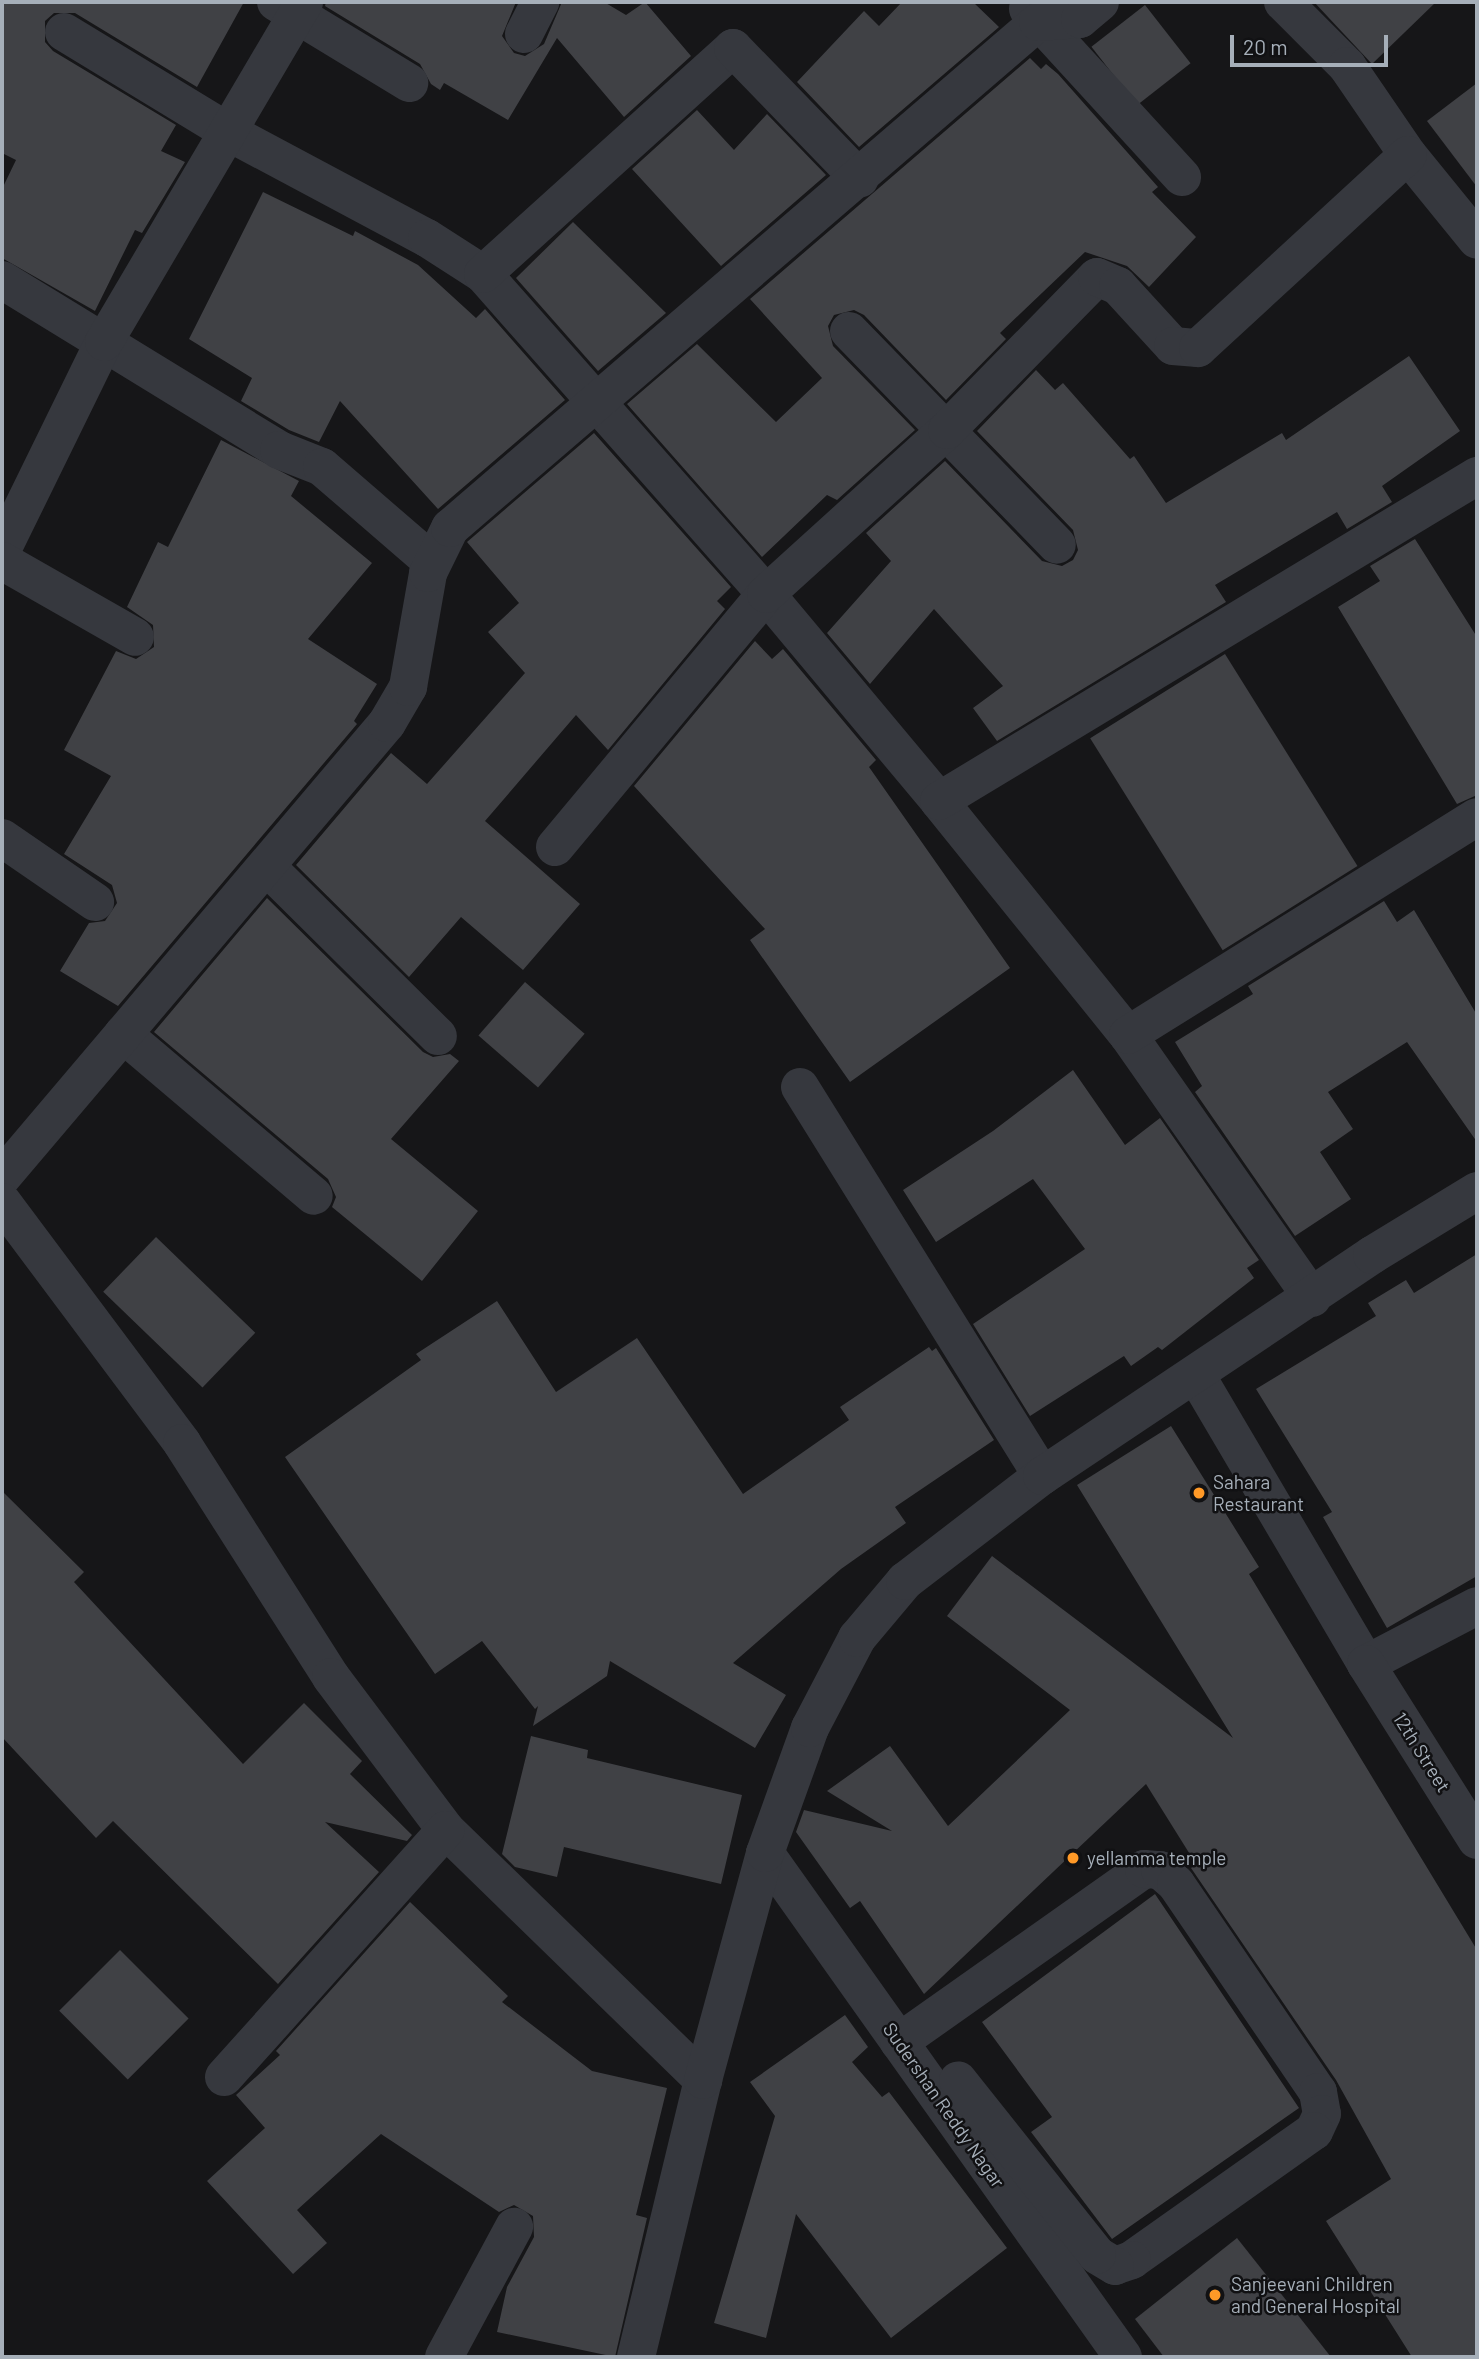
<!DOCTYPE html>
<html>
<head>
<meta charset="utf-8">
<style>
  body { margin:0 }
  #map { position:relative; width:1479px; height:2359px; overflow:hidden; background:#161618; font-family:Barlow,sans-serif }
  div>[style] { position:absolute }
  .building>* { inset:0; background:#404145; transform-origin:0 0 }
  .street>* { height:38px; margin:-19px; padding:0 19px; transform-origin:19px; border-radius:19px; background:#36383e }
  .dots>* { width:19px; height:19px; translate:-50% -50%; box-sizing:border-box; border:4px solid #111113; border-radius:50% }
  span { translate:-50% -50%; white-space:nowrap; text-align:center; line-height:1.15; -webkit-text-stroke:5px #111113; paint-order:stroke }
  .poi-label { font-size:19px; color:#a6afb9 }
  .left { translate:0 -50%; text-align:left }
  .street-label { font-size:19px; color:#a6afb9 }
  .frame { position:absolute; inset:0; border:4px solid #a6afb9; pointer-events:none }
  .scale { position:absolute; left:1230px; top:35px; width:158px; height:32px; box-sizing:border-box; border:4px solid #a6afb9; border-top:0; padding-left:9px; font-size:21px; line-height:24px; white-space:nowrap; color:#a6afb9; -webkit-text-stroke:5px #111113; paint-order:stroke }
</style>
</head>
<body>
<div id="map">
  <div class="building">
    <i style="clip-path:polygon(2px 2px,244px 2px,197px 87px,75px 13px,54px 13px,45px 21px,45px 42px,53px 51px,176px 125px,161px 151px,185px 162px,142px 233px,135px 230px,95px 311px,2px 258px,2px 189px,16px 160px,2px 153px)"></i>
    <i style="clip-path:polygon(326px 2px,516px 2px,502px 36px,514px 53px,525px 56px,544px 44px,562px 2px,604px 2px,626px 15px,645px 2px,691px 56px,624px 117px,557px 38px,508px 120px,444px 83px,440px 90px,431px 84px,420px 64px,325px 6px)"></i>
    <i style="clip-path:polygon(902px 2px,973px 2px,999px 27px,859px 147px,797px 82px,864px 11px,879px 26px)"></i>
    <i style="clip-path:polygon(1314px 2px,1436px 2px,1372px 64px)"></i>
    <i style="left:1145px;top:5px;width:74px;height:68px;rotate:52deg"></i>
    <i style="clip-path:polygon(1030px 58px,1041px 69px,1046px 64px,1058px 74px,1158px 187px,1152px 192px,1196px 237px,1149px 287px,1127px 266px,1085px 252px,1000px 333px,1006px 339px,946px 400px,864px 315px,854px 310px,834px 315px,828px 326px,833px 346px,915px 430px,837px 500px,827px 495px,762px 557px,627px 404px,697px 344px,776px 422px,822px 378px,750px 299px)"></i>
    <i style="clip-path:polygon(1477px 83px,1477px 187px,1427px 121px)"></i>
    <i style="clip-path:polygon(697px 110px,734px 150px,767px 114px,826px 175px,721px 266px,632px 169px)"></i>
    <i style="clip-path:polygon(263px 192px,353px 236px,355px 231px,418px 265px,476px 318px,485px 309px,565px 400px,438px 509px,340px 401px,319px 442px,289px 430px,241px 401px,252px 378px,189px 339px)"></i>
    <i style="clip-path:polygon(573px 222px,666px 313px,598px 371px,516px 278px)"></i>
    <i style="clip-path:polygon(1409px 356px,1460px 431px,1382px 486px,1392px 502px,1347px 529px,1337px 512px,1215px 585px,1226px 602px,997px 741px,973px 708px,1003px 686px,934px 609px,870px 684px,827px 633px,891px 561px,866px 533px,945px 461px,1042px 561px,1062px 566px,1073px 560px,1078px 550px,1073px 530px,977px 431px,1036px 370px,1055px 390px,1063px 383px,1130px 459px,1134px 456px,1166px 503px,1282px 433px,1286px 440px)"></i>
    <i style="clip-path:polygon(594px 433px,731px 587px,717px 601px,725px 609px,608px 750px,576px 715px,485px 821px,580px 904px,523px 970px,461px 917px,409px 977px,296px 865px,391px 753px,427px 784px,525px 673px,488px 632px,519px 603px,467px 542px)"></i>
    <i style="clip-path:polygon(221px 440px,299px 481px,291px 496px,372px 563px,308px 639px,377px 684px,354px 721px,357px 724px,118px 1006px,60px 971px,89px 923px,105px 921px,117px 903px,112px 885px,64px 854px,111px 776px,64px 750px,116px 651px,136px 659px,154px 647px,153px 625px,127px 607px,158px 542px,168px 547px)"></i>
    <i style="clip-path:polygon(1415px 539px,1477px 637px,1477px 795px,1457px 804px,1338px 607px,1380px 581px,1370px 566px)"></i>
    <i style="clip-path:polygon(755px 641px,772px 659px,783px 649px,876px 760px,869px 767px,1010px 968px,850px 1082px,750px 940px,765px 929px,634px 786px)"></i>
    <i style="left:1225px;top:654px;width:250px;height:159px;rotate:58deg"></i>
    <i style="clip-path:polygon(267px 898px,423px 1052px,433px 1057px,450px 1054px,459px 1061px,391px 1139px,478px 1211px,422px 1281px,332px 1207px,336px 1197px,328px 1179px,154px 1032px)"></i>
    <i style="clip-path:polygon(1384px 901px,1397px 922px,1414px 910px,1477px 1015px,1477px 1142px,1407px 1042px,1328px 1092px,1353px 1129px,1320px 1152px,1351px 1199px,1295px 1236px,1195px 1092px,1202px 1086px,1175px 1042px,1253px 994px,1248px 986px)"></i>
    <i style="left:525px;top:982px;width:79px;height:71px;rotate:41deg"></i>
    <i style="clip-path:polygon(1073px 1070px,1125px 1145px,1160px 1118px,1259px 1260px,1247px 1268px,1254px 1278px,1162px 1350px,1158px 1347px,1131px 1366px,1124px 1356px,1030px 1416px,973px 1324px,1085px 1249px,1033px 1179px,936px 1242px,903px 1190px,993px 1131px)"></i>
    <i style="left:156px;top:1237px;width:138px;height:76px;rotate:44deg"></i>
    <i style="clip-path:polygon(1477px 1254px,1477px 1576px,1387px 1628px,1323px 1517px,1332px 1512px,1256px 1389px,1376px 1316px,1368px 1303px,1406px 1280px,1414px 1293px)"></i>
    <i style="clip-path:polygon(497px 1301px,556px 1392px,637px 1338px,743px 1494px,849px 1420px,840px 1407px,929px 1347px,932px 1351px,936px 1348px,994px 1440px,895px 1507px,906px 1523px,841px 1569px,733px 1663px,786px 1695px,755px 1748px,610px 1661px,607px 1676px,533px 1726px,538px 1706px,535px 1709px,482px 1641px,435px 1674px,285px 1457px,421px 1360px,416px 1354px)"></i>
    <i style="clip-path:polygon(1171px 1426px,1259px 1567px,1249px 1574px,1477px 1950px,1477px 2357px,1412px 2357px,1326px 2221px,1391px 2179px,1336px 2080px,1191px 1868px,1196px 1864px,1146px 1784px,924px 1994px,860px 1901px,850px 1908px,796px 1832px,804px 1810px,892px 1831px,827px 1791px,890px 1746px,948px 1826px,1070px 1710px,947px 1616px,992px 1556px,1233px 1738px,1077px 1485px)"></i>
    <i style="clip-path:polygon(2px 1491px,84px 1572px,74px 1582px,243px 1764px,304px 1703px,362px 1761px,350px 1774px,412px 1835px,407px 1841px,325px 1822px,379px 1872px,278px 1984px,113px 1821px,96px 1838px,2px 1737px)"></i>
    <i style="clip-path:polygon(531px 1736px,588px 1750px,587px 1758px,742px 1795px,721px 1884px,564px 1847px,557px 1877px,515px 1867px,502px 1854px)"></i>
    <i style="clip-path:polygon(1155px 1894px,1299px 2108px,1112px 2239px,1031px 2132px,1052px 2117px,982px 2022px)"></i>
    <i style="clip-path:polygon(410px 1902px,508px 1996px,502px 2002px,592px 2071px,667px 2088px,636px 2215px,647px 2218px,615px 2357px,497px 2332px,507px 2287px,534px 2237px,533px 2216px,514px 2205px,499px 2212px,381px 2134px,297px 2210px,327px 2243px,293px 2274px,207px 2181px,265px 2128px,236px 2095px,280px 2055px,276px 2051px)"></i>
    <i style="left:120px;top:1950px;width:97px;height:86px;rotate:45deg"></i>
    <i style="clip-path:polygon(845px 2015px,868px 2047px,852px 2062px,882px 2097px,889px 2092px,1007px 2248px,891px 2338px,796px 2214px,766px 2338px,714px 2323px,775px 2116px,750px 2082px)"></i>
    <i style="clip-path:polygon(1237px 2238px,1331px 2357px,1164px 2357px,1135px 2319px)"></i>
  </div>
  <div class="street">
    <i style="left:276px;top:2px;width:156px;rotate:31.3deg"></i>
    <i style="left:1283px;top:2px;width:91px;rotate:45deg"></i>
    <i style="left:1347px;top:66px;width:108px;rotate:55.6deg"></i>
    <i style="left:1408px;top:155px;width:109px;rotate:50.9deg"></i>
    <i style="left:1028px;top:9px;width:228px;rotate:47.5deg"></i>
    <i style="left:64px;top:32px;width:194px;rotate:31.3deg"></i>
    <i style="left:230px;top:133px;width:223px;rotate:28.1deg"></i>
    <i style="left:427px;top:238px;width:67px;rotate:32.7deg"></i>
    <i style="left:483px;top:274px;width:427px;rotate:48.5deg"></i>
    <i style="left:766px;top:594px;width:270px;rotate:50.1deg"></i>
    <i style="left:939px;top:801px;width:301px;rotate:51.1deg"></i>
    <i style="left:1128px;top:1035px;width:321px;rotate:55deg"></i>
    <i style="left:524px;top:34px;width:36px;rotate:-63deg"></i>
    <i style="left:483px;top:274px;width:337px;rotate:-42.1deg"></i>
    <i style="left:733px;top:48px;width:182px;rotate:45.9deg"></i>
    <i style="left:2px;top:280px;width:325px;rotate:31.5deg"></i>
    <i style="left:279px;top:450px;width:46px;rotate:21.6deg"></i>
    <i style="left:322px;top:467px;width:145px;rotate:40.8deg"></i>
    <i style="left:849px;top:331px;width:298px;rotate:45.8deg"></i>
    <i style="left:2px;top:550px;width:232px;rotate:-63.9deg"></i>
    <i style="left:104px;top:342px;width:394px;rotate:-59.5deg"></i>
    <i style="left:2px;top:561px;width:153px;rotate:29.7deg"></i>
    <i style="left:939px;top:801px;width:629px;rotate:-31.14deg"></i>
    <i style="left:2px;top:838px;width:113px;rotate:34.5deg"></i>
    <i style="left:555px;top:847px;width:329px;rotate:-50.2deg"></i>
    <i style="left:766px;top:594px;width:244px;rotate:-42.2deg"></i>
    <i style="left:947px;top:430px;width:214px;rotate:-45.6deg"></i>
    <i style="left:1097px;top:277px;width:23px;rotate:23deg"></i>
    <i style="left:1118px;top:286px;width:81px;rotate:47.5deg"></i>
    <i style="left:1173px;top:346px;width:25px;rotate:5deg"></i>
    <i style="left:1198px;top:348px;width:285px;rotate:-42.6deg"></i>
    <i style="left:268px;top:868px;width:239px;rotate:44.7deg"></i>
    <i style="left:123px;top:1034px;width:250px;rotate:40.3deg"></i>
    <i style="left:1128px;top:1035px;width:411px;rotate:-32deg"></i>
    <i style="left:800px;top:1087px;width:458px;rotate:58.1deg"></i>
    <i style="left:2px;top:1177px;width:595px;rotate:-49.7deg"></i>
    <i style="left:387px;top:723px;width:42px;rotate:-59.7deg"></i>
    <i style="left:408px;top:687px;width:116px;rotate:-80deg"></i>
    <i style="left:428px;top:573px;width:50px;rotate:-63.9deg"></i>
    <i style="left:450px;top:528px;width:776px;rotate:-40.71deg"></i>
    <i style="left:1038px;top:22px;width:42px;rotate:-4.1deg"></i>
    <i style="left:1080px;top:19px;width:26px;rotate:-40deg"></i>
    <i style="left:2px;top:1202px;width:301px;rotate:53.2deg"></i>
    <i style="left:182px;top:1443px;width:277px;rotate:57.5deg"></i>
    <i style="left:331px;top:1677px;width:191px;rotate:53.1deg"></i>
    <i style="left:446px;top:1830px;width:359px;rotate:44.2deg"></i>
    <i style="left:1196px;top:1375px;width:335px;rotate:59.5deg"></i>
    <i style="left:1366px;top:1664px;width:125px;rotate:-27.6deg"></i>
    <i style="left:1366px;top:1664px;width:208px;rotate:57.8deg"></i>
    <i style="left:765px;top:1853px;width:618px;rotate:54.61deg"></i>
    <i style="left:899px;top:2042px;width:300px;rotate:-35.2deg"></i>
    <i style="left:1144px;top:1869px;width:16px;rotate:4deg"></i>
    <i style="left:1160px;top:1870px;width:21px;rotate:41deg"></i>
    <i style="left:1176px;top:1884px;width:252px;rotate:55.7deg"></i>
    <i style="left:1318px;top:2092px;width:22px;rotate:80deg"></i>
    <i style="left:1322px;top:2114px;width:19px;rotate:115deg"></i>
    <i style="left:1314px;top:2131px;width:223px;rotate:144.7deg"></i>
    <i style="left:1132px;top:2260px;width:18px;rotate:161deg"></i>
    <i style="left:1115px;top:2266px;width:21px;rotate:-149deg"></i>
    <i style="left:1097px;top:2255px;width:223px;rotate:-128.5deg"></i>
    <i style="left:224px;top:2077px;width:332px;rotate:-48.1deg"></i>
    <i style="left:444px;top:2357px;width:148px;rotate:-61.7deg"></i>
    <i style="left:636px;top:2357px;width:285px;rotate:-76.4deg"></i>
    <i style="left:703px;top:2080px;width:235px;rotate:-74.7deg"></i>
    <i style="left:765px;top:1853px;width:133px;rotate:-70.2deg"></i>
    <i style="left:810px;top:1728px;width:102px;rotate:-62.4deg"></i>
    <i style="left:857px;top:1638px;width:75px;rotate:-49.9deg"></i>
    <i style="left:905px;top:1581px;width:173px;rotate:-37.5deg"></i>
    <i style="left:1042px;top:1476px;width:397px;rotate:-33.8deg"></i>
    <i style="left:1372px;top:1255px;width:123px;rotate:-31.4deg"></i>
  </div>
  <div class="dots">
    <i style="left:1199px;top:1493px;background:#ff9927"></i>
    <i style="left:1073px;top:1858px;background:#ff9927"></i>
    <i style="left:1215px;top:2295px;background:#ff9927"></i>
  </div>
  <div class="poi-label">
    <span class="left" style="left:1213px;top:1493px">Sahara<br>Restaurant</span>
    <span class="left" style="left:1087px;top:1858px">yellamma temple</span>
    <span class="left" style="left:1231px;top:2295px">Sanjeevani Children<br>and General Hospital</span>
  </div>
  <div class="street-label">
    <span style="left:1422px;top:1752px;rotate:58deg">12th Street</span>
    <span style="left:944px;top:2105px;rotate:55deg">Sudershan Reddy Nagar</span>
  </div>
  <div class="frame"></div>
  <div class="scale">20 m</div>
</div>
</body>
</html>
